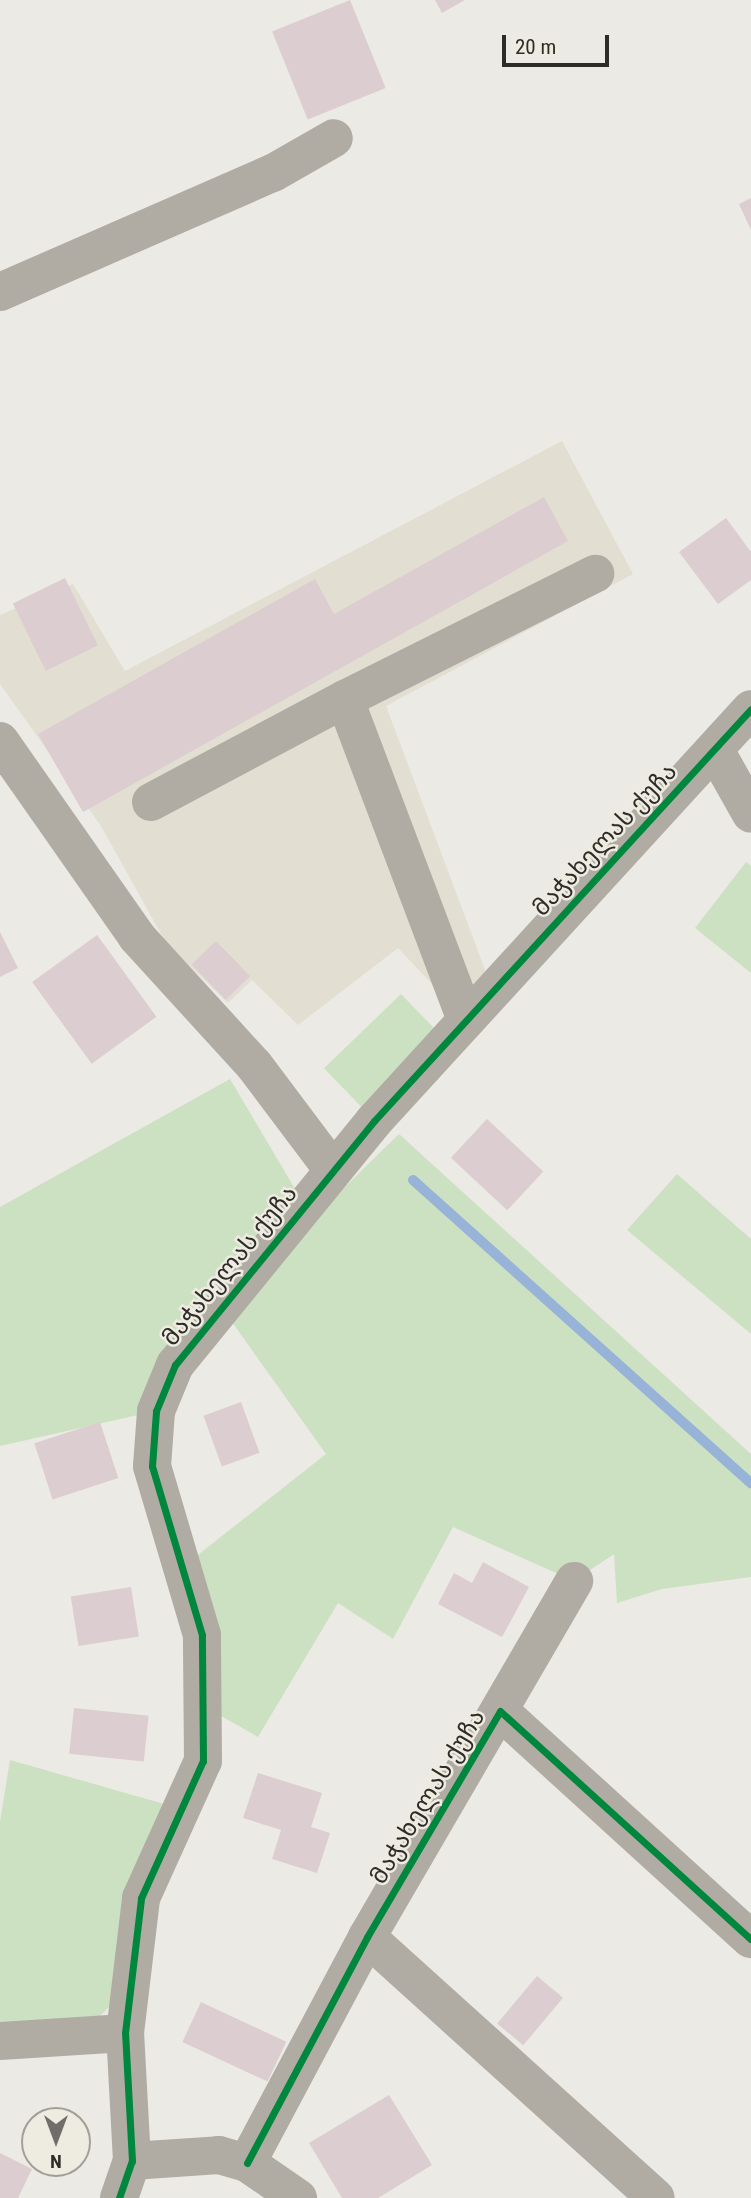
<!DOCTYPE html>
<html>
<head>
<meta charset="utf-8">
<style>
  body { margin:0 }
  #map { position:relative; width:751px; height:2198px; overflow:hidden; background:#ebeae4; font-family:"Roboto Condensed","Noto Sans Georgian",sans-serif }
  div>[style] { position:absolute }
  .built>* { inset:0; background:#e2ded2 }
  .green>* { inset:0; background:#cce1c1; transform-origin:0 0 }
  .stream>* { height:10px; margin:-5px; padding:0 5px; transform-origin:5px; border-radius:5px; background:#97b3d7 }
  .building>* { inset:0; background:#dccdd0; transform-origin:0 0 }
  .minor>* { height:38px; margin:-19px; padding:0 19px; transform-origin:19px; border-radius:19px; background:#b0aca3 }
  .cycleway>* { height:7px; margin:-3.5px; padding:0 3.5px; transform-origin:3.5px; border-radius:3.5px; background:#00873e }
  span { translate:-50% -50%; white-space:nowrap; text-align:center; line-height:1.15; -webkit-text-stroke:5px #eeebe1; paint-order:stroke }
  .street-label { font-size:24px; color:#2e2c29 }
  .north { position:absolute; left:21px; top:2107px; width:70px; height:70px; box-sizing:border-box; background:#eeebe1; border:2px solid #a19f97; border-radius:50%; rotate:180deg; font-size:19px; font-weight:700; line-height:28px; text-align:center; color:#2e2c29 }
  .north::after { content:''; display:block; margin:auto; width:24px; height:32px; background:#706e6a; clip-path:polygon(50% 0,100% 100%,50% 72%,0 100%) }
  .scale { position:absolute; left:502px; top:35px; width:107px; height:32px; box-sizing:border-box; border:4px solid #2e2c29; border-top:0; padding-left:9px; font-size:21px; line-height:24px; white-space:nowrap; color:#2e2c29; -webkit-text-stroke:5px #eeebe1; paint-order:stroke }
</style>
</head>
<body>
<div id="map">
  <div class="built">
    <i style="clip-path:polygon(562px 441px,633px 574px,386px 706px,493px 991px,466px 1020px,398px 948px,298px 1025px,252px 980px,228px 1003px,166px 943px,101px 826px,0 684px,0 615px,73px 584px,125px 671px)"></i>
  </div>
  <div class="green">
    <i style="clip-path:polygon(746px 862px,751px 866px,751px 973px,695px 928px)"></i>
    <i style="left:401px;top:994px;width:56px;height:107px;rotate:46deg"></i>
    <i style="clip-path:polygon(230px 1079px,298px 1194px,225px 1304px,399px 1134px,751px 1454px,751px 1577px,662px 1589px,617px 1603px,614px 1554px,574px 1581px,453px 1527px,393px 1639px,338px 1603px,258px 1737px,214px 1712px,194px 1558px,326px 1454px,222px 1308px,156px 1411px,0 1446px,0 1207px)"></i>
    <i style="clip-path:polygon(677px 1174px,751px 1239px,751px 1334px,627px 1230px)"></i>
    <i style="clip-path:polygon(10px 1760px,164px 1804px,109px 2007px,94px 2022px,0 2022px,0 1822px)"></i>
  </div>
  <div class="stream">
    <i style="left:413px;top:1180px;width:454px;rotate:41.9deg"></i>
  </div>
  <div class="building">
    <i style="left:350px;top:0;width:95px;height:84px;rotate:68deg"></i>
    <i style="clip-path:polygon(435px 0,465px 0,442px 13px)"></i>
    <i style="clip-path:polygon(751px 198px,751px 230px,739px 204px)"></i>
    <i style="clip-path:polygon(544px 497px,568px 541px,83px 812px,38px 734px,315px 579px,334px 614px)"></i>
    <i style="clip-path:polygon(726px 518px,751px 552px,751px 580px,718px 604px,679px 552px)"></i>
    <i style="left:65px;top:578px;width:75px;height:58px;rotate:64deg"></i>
    <i style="clip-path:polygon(0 932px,18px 968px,0 977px)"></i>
    <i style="left:97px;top:935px;width:101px;height:80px;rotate:54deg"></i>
    <i style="left:216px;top:941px;width:49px;height:34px;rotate:46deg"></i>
    <i style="left:487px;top:1119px;width:77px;height:53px;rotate:43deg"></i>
    <i style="left:241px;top:1402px;width:54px;height:40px;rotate:70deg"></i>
    <i style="left:100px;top:1422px;width:59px;height:69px;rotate:72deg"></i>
    <i style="clip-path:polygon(483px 1562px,529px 1587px,502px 1637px,438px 1604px,454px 1573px,472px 1583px)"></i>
    <i style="left:131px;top:1587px;width:50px;height:61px;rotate:81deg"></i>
    <i style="left:74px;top:1708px;width:75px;height:46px;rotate:6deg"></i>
    <i style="clip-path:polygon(258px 1773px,322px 1793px,311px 1827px,330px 1833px,317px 1873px,272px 1859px,281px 1830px,243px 1818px)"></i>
    <i style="left:537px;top:1976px;width:34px;height:62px;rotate:40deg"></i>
    <i style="left:201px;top:2002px;width:94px;height:44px;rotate:25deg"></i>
    <i style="clip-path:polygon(389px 2095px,432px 2165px,378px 2198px,342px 2198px,309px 2143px)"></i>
    <i style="clip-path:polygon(0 2153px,32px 2169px,18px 2198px,0 2198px)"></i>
  </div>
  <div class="minor">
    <i style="left:0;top:292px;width:298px;rotate:-23.6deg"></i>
    <i style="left:273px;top:173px;width:70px;rotate:-29.8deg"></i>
    <i style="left:0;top:741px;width:239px;rotate:55deg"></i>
    <i style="left:137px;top:937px;width:173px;rotate:47.6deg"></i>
    <i style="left:254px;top:1065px;width:130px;rotate:53.1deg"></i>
    <i style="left:715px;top:750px;width:73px;rotate:60.6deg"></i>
    <i style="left:151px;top:802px;width:220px;rotate:-28deg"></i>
    <i style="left:466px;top:1020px;width:343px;rotate:-110.7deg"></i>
    <i style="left:345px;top:699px;width:280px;rotate:-26.6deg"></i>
    <i style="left:500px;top:1711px;width:339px;rotate:42.3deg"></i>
    <i style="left:367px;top:1937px;width:389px;rotate:42.1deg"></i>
    <i style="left:0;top:2041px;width:125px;rotate:-3.7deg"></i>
    <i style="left:132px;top:2161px;width:87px;rotate:-3.9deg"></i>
    <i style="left:219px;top:2155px;width:29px;rotate:16deg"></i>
    <i style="left:247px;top:2163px;width:62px;rotate:34.5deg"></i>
    <i style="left:247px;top:2163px;width:256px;rotate:-62deg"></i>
    <i style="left:367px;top:1937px;width:412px;rotate:-59.8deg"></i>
    <i style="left:119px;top:2198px;width:39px;rotate:-71deg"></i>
    <i style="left:132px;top:2161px;width:128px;rotate:-93.1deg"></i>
    <i style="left:125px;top:2033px;width:136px;rotate:-83.2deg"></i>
    <i style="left:141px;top:1898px;width:150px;rotate:-65.7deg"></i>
    <i style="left:203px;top:1761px;width:126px;rotate:-90.5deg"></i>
    <i style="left:202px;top:1635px;width:176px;rotate:-106.5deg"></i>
    <i style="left:152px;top:1466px;width:55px;rotate:-85.8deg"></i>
    <i style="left:156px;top:1411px;width:50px;rotate:-67.6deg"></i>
    <i style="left:175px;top:1365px;width:315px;rotate:-50.8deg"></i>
    <i style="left:374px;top:1121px;width:558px;rotate:-47.54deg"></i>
  </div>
  <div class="cycleway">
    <i style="left:247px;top:2163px;width:256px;rotate:-62deg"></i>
    <i style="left:367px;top:1937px;width:262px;rotate:-59.5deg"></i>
    <i style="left:500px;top:1711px;width:339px;rotate:42.3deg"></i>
    <i style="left:119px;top:2198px;width:39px;rotate:-71deg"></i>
    <i style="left:132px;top:2161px;width:128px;rotate:-93.1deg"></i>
    <i style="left:125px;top:2033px;width:136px;rotate:-83.2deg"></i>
    <i style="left:141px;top:1898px;width:150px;rotate:-65.7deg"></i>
    <i style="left:203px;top:1761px;width:126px;rotate:-90.5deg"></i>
    <i style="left:202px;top:1635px;width:176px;rotate:-106.5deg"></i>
    <i style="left:152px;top:1466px;width:55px;rotate:-85.8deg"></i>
    <i style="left:156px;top:1411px;width:50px;rotate:-67.6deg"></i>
    <i style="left:175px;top:1365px;width:315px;rotate:-50.8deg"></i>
    <i style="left:374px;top:1121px;width:558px;rotate:-47.54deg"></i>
  </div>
  <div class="street-label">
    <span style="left:605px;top:840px;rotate:-47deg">მაჭახელას ქუჩა</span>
    <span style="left:230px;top:1266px;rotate:-51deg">მაჭახელას ქუჩა</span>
    <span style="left:428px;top:1797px;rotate:-59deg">მაჭახელას ქუჩა</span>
  </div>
  <div class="north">N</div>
  <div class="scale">20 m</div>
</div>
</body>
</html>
